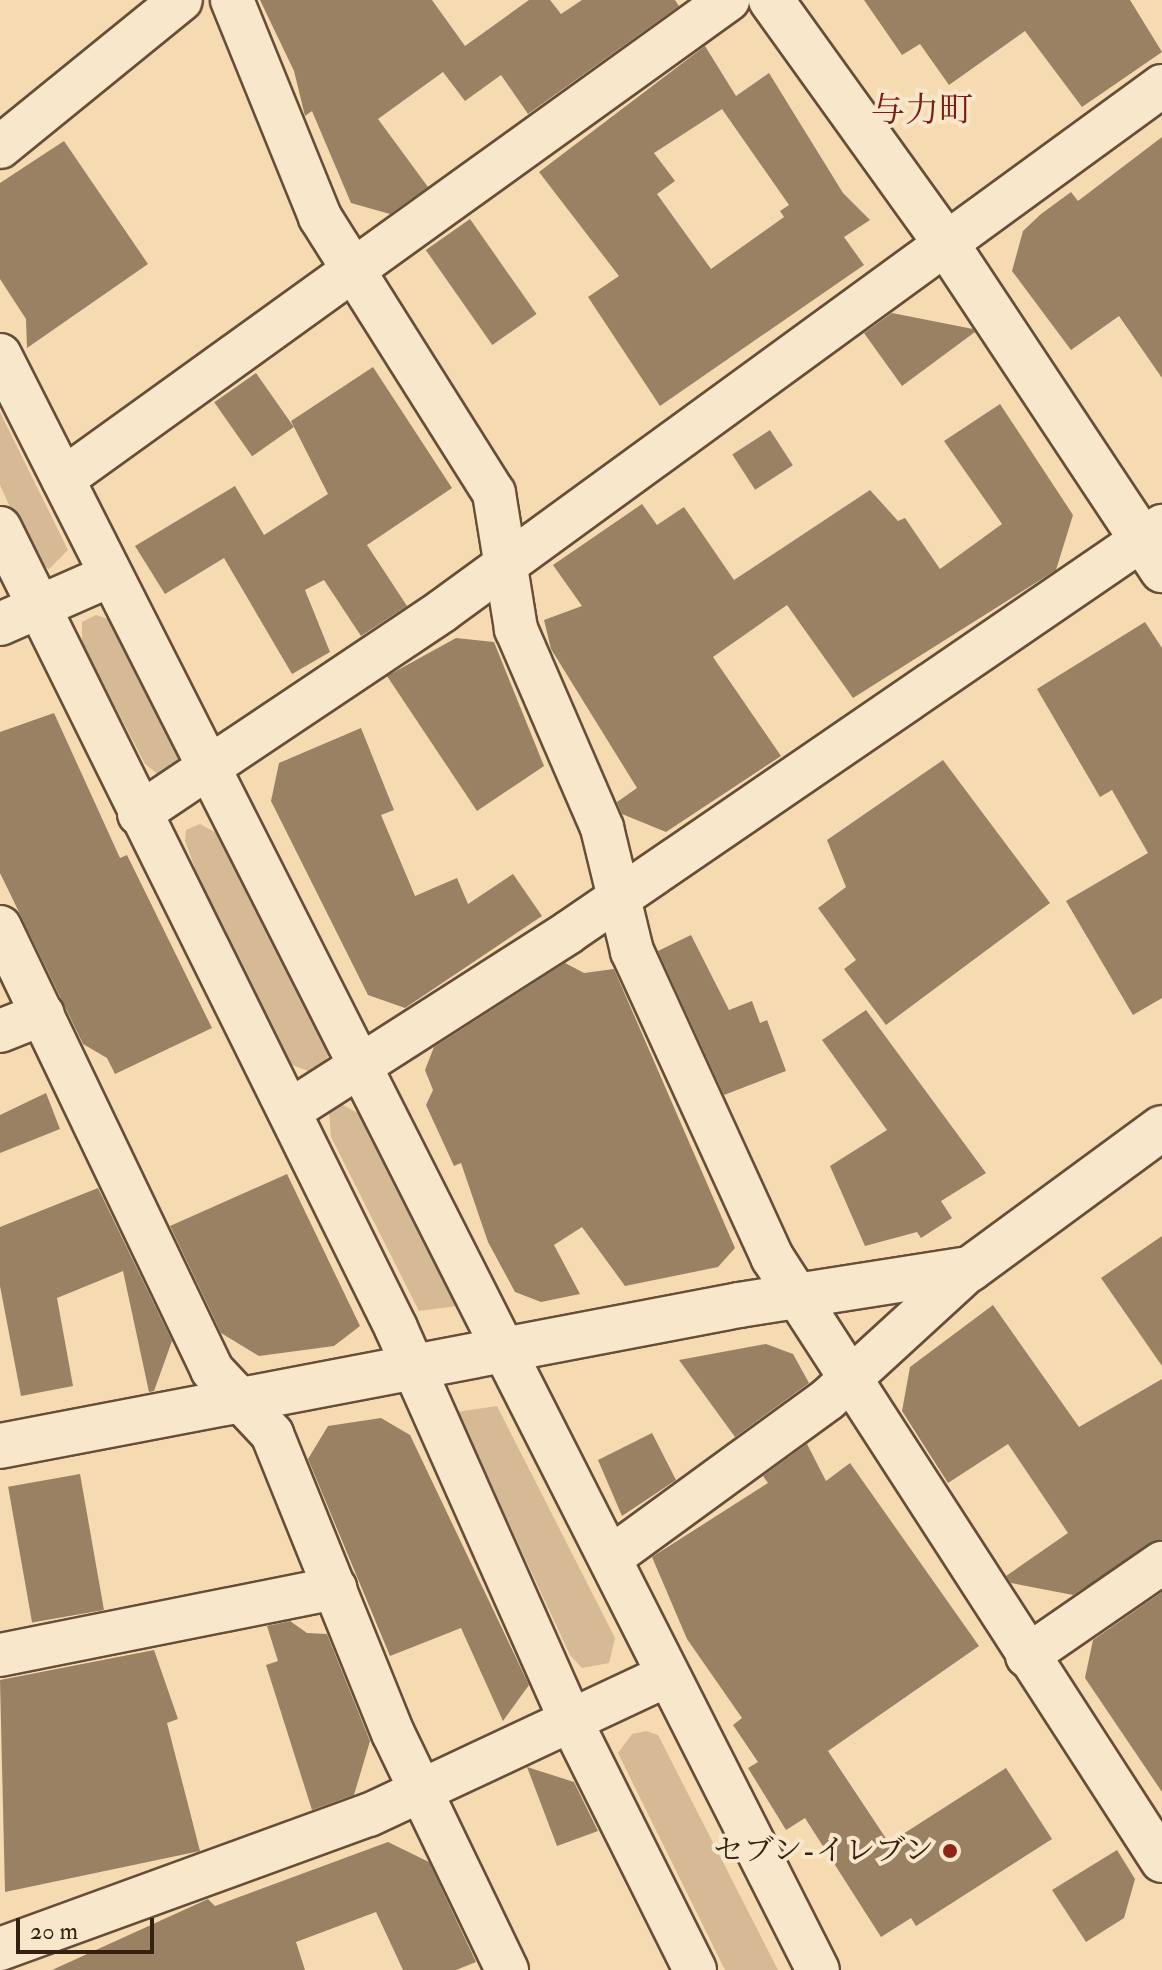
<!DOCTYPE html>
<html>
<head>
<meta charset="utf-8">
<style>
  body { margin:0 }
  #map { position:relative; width:1162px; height:1970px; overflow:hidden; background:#f6dab1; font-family:"IM FELL Double Pica","Noto Serif JP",serif }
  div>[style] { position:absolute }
  .green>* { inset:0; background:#d5ba95 }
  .building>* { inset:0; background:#9a8163; transform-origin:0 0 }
  .roads { filter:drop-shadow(2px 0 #664e38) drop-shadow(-2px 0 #664e38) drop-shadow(0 2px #664e38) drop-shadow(0 -2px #664e38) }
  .street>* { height:42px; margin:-21px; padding:0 21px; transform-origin:21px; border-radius:21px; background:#f9e7cc }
  .secondary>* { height:44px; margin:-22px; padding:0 22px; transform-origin:22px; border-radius:22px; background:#f9e7cc }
  .dots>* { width:22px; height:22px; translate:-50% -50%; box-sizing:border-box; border:4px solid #f9e7cc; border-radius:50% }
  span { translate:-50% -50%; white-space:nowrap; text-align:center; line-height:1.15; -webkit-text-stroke:8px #f9e7cc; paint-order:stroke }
  .poi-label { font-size:30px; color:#36200f }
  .right { translate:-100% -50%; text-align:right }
  .quarter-label { font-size:34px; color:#7a1f14 }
  .scale { position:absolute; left:16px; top:1918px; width:138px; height:36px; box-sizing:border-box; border:4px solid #36200f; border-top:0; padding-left:10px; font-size:24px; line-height:28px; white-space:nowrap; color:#36200f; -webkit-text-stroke:6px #f9e7cc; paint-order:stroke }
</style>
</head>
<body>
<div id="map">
  <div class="green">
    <i style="clip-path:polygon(0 412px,68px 550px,49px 569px,34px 561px,0 485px)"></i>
    <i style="clip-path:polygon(96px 615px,111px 620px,178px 752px,178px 765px,160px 776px,145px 764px,82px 643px,82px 622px)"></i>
    <i style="clip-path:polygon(200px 824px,220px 835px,319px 1031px,329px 1055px,317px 1074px,292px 1065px,199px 879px,185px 841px,186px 830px)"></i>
    <i style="clip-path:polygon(343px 1105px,363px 1116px,457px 1306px,419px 1311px,331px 1137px,329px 1112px)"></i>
    <i style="clip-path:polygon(497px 1406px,615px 1638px,609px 1663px,582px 1668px,570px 1655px,457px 1412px)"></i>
    <i style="clip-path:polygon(646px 1731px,658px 1735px,778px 1970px,725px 1970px,618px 1753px,632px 1734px)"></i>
  </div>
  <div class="building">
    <i style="clip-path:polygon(260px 0,432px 0,465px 46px,529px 0,550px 0,561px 14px,582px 0,675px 0,679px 6px,528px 114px,501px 75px,465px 101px,443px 72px,378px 119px,428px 187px,390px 214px,351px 203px,312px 111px,305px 116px,294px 71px)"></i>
    <i style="clip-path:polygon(864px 0,1130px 0,1162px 52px,1082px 107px,1025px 31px,949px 85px,920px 44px,902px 55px)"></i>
    <i style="clip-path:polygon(evenodd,705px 46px,736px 96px,769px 73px,843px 193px,870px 220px,844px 237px,864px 265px,660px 406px,588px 297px,619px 276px,539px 172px,705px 46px,722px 109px,789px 205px,780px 211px,784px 217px,711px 269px,657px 194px,675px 181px,654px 153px,722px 109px)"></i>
    <i style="clip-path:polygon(1162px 137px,1162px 378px,1119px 316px,1071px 350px,1012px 271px,1023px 231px,1041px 214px,1071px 192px,1078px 201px)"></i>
    <i style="clip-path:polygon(64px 141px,148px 264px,27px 348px,26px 319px,0 279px,0 183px)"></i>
    <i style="left:470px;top:219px;width:116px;height:54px;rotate:55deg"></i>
    <i style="clip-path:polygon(892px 313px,973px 329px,975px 332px,902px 386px,864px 333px)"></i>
    <i style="clip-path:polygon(373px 367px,452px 488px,367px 545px,407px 606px,361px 636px,324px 580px,305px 590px,330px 652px,292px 674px,224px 558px,165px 594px,135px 546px,235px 486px,264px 535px,328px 494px,291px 421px)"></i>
    <i style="left:256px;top:373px;width:66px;height:51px;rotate:55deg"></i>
    <i style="clip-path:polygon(1000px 404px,1073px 515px,1056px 570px,853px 698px,787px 605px,713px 657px,781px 756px,666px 832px,622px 814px,617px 802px,637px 788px,551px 649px,544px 620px,582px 606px,553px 565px,642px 504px,657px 525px,684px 507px,734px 580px,870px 490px,898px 521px,905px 518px,940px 569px,1002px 524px,944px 441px)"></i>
    <i style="left:770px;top:430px;width:42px;height:45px;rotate:57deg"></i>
    <i style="clip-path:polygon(1145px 622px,1162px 648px,1162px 998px,1133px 1015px,1066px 901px,1148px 853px,1112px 790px,1100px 797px,1037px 689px)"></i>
    <i style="clip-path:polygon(456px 638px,494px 642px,544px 766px,477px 811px,387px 676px)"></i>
    <i style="clip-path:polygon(54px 713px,120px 858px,127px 855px,212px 1028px,115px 1074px,107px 1058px,83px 1044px,0 873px,0 732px)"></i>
    <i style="clip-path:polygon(361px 728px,394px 810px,381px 815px,415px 896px,457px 878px,468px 904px,513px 874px,542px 916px,405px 1008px,368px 995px,271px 801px,279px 763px)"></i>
    <i style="clip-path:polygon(943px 760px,1050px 903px,886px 1025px,844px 969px,856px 960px,818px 908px,846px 887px,827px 840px)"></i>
    <i style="clip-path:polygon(691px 935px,729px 1010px,752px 1001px,760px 1023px,767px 1020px,786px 1071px,724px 1095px,658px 951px)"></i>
    <i style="clip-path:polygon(565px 963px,584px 973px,614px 969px,735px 1248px,718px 1267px,625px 1286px,582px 1227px,554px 1245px,580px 1294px,541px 1302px,515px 1292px,488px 1242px,461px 1163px,454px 1166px,426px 1105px,433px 1090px,425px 1070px,434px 1047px)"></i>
    <i style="clip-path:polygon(866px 1010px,986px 1173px,941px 1201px,952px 1218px,921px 1238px,917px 1232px,865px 1246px,830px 1166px,887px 1130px,822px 1040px)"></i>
    <i style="clip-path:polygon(46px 1093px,60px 1129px,0 1153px,0 1115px)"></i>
    <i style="clip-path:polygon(287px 1174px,360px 1326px,334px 1346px,259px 1356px,221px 1333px,170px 1226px)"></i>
    <i style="clip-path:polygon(98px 1188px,172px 1341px,154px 1391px,149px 1392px,123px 1271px,57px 1298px,73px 1386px,21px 1396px,0 1286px,0 1227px)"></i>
    <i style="clip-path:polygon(1162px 1236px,1162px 1366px,1101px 1278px)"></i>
    <i style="clip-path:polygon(993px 1305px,1079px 1427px,1162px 1379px,1162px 1539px,1073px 1595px,1011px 1583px,1006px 1576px,1068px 1533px,1008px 1444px,948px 1483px,902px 1411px,910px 1367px)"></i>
    <i style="clip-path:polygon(766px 1344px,793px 1354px,809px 1383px,735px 1437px,679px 1360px)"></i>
    <i style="clip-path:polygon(381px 1418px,410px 1435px,529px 1685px,503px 1721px,461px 1628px,390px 1656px,308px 1459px,328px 1426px)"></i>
    <i style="clip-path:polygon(652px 1433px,676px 1480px,622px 1516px,598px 1460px)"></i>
    <i style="clip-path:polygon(807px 1444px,826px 1481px,850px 1463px,979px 1646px,828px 1751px,889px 1843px,1006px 1768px,1052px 1839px,916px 1926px,911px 1918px,881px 1937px,805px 1818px,786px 1830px,748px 1768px,758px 1762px,733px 1725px,742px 1718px,687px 1639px,652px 1557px,768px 1483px,763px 1476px)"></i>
    <i style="left:80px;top:1474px;width:138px;height:73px;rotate:80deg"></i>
    <i style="clip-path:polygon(1162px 1592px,1162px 1792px,1085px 1678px,1093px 1640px)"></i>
    <i style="clip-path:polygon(290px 1621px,307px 1633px,327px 1634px,370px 1741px,354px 1795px,312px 1810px,266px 1665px,278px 1661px,267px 1626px)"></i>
    <i style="clip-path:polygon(154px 1650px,178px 1719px,167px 1723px,200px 1851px,5px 1892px,0 1680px)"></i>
    <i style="clip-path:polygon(527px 1767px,574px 1782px,598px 1831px,557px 1846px)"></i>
    <i style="clip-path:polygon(388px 1842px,429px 1862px,476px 1962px,456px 1970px,403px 1970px,376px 1912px,296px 1942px,305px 1970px,52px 1970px,208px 1899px,215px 1906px)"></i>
    <i style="clip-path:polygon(1117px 1850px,1135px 1879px,1124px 1918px,1086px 1942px,1052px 1890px)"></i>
  </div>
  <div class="roads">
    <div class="street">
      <i style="left:232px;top:0;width:234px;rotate:67.9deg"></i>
      <i style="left:320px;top:217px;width:326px;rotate:57.8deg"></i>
      <i style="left:494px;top:493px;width:138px;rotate:80.8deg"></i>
      <i style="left:516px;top:629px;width:217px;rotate:66.6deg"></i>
      <i style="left:602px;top:828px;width:127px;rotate:76.3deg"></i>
      <i style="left:632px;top:951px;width:337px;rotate:65.4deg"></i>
      <i style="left:772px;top:1257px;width:719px;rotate:57.15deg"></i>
      <i style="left:0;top:147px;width:233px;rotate:-39.1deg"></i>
      <i style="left:0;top:355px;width:1810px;rotate:63.14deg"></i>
      <i style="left:63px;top:479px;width:820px;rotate:-35.77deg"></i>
      <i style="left:0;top:528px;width:893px;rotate:63.66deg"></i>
      <i style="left:396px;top:1328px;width:428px;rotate:66deg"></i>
      <i style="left:570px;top:1719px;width:280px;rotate:63.5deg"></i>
      <i style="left:0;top:624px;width:121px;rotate:-23.8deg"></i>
      <i style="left:139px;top:814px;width:365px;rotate:-33.8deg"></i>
      <i style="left:442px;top:611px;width:891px;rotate:-36.1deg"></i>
      <i style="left:0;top:927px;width:491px;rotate:64.4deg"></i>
      <i style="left:212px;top:1370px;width:88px;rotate:46.8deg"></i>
      <i style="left:272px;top:1434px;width:323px;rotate:68deg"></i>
      <i style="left:393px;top:1733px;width:263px;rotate:64.3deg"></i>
      <i style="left:0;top:1031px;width:46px;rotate:-21.6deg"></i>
      <i style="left:291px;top:1110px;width:330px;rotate:-32.6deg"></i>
      <i style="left:569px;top:932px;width:719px;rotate:-34.4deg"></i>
      <i style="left:610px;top:1558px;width:270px;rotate:-36.1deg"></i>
      <i style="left:828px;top:1399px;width:193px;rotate:-42.5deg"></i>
      <i style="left:0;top:1655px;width:342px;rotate:-11.3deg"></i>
      <i style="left:1027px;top:1656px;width:164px;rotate:-34.6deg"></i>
      <i style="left:0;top:1949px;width:393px;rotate:-20deg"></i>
      <i style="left:369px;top:1815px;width:330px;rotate:-25.1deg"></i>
    </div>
    <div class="secondary">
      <i style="left:771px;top:0;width:302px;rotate:54.3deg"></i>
      <i style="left:947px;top:245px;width:390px;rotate:56.5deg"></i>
      <i style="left:0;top:1446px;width:752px;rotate:-10.8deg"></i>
      <i style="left:739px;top:1305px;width:234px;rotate:-8.9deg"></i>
      <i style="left:970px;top:1269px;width:238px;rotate:-36.3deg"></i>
    </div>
  </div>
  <div class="dots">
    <i style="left:950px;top:1851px;background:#8f2418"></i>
  </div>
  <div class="poi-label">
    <span class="right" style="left:934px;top:1851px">セブン-イレブン</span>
  </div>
  <div class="quarter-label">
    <span style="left:922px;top:111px">与力町</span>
  </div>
  <div class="scale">20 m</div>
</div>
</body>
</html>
